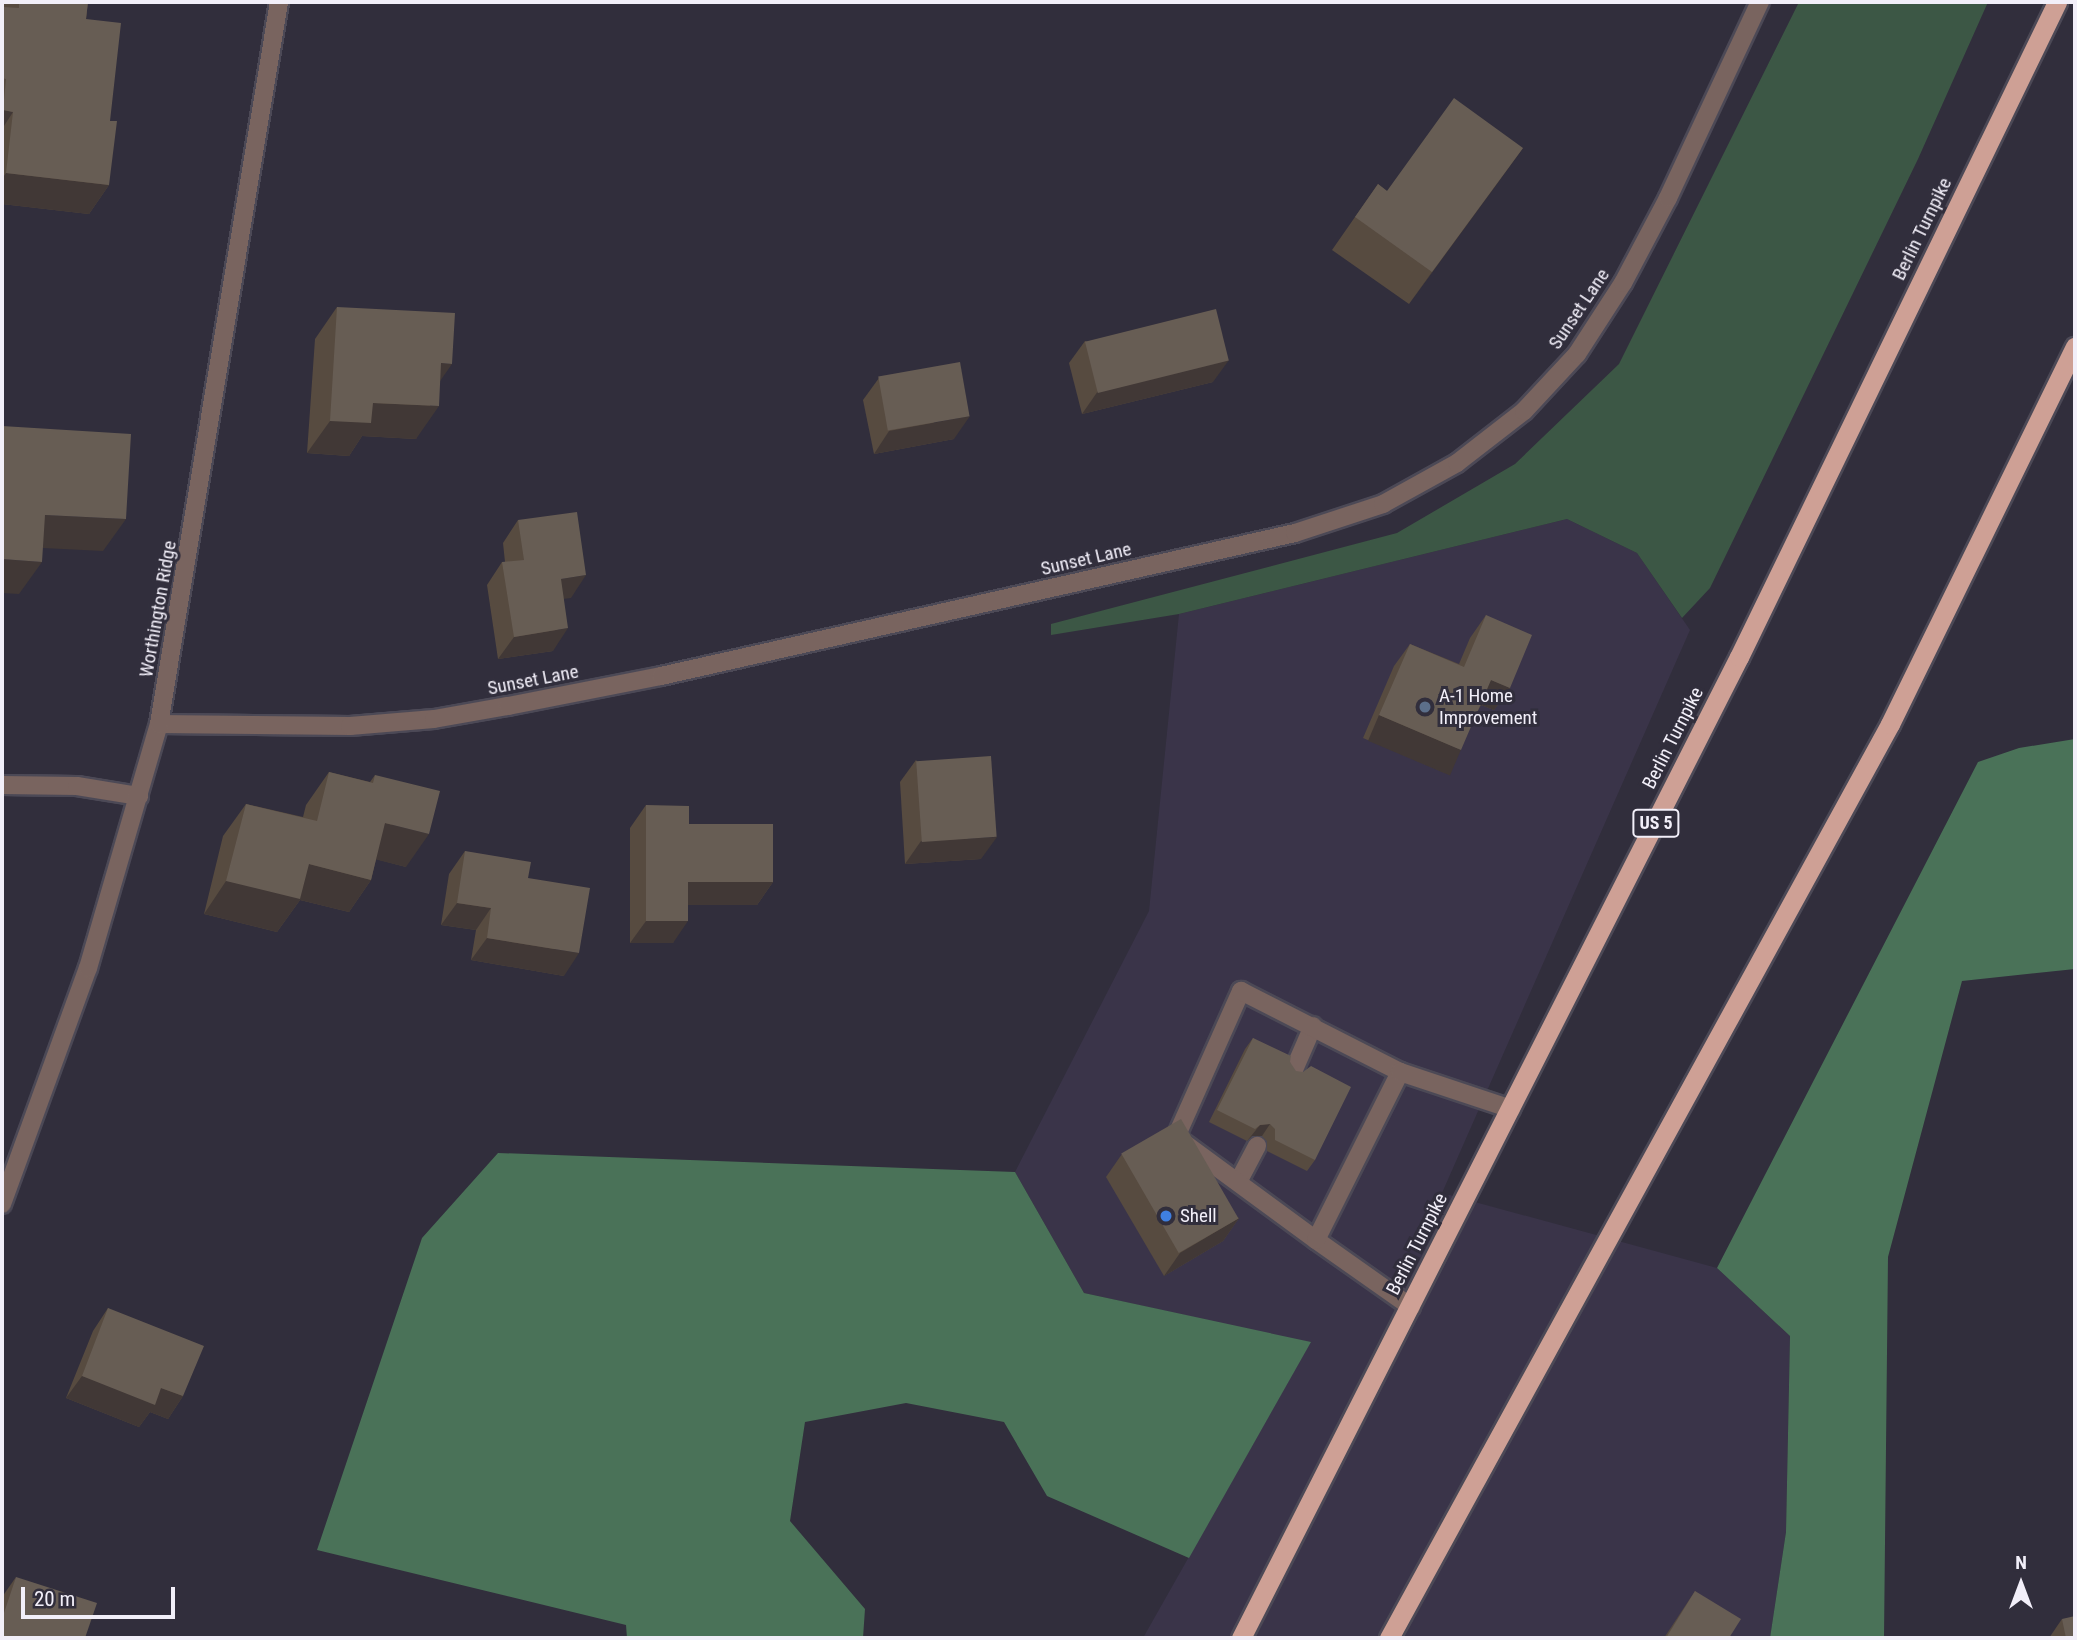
<!DOCTYPE html>
<html>
<head>
<meta charset="utf-8">
<style>
  body { margin:0 }
  #map { position:relative; width:2077px; height:1640px; overflow:hidden; background:#312e3c; font-family:"Roboto Condensed",sans-serif }
  div>[style] { position:absolute }
  .built>* { inset:0; background:#3a3449 }
  .green>* { inset:0; background:#3c5745 }
  .forest>* { inset:0; background:#4a7258 }
  .roads { filter:drop-shadow(2px 0 #4c4956) drop-shadow(-2px 0 #4c4956) drop-shadow(0 2px #4c4956) drop-shadow(0 -2px #4c4956) }
  .service>* { height:18px; margin:-9px; padding:0 9px; transform-origin:9px; border-radius:9px; background:#79645f }
  .minor>* { height:18px; margin:-9px; padding:0 9px; transform-origin:9px; border-radius:9px; background:#79645f }
  .tertiary>* { height:18px; margin:-9px; padding:0 9px; transform-origin:9px; border-radius:9px; background:#79645f }
  .trunk>* { height:19px; margin:-9.5px; padding:0 9.5px; transform-origin:9.5px; border-radius:9.5px; background:#cea095 }
  .wall>* { inset:0; background:#574b40 }
  .shaded-wall>* { inset:0; background:#413836; transform-origin:0 0 }
  .building>* { inset:0; background:#675d54; transform-origin:0 0 }
  .dots>* { width:19px; height:19px; translate:-50% -50%; box-sizing:border-box; border:4px solid #312e3c; border-radius:50% }
  span { translate:-50% -50%; white-space:nowrap; text-align:center; line-height:1.15; -webkit-text-stroke:6px #312e3c; paint-order:stroke }
  .shield-label span { padding:2px 5px; background:#312e3c; border:2px solid; border-radius:5px; -webkit-text-stroke-width:0 }
  .shield-label { font-size:18px; color:#f2eff9; font-weight:700 }
  .street-label { font-size:19px; color:#f2eff9 }
  .poi-label { font-size:19px; color:#f2eff9 }
  .left { translate:0 -50%; text-align:left }
  .frame { position:absolute; inset:0; border:4px solid #f2eff9; pointer-events:none }
  .north { position:absolute; left:1986px; top:1549px; width:70px; height:70px; -webkit-text-stroke:5px #312e3c; paint-order:stroke; rotate:0deg; font-size:19px; font-weight:700; line-height:28px; text-align:center; color:#f2eff9 }
  .north::after { content:''; display:block; margin:auto; width:24px; height:32px; background:#f2eff9; clip-path:polygon(50% 0,100% 100%,50% 72%,0 100%) }
  .scale { position:absolute; left:21px; top:1587px; width:154px; height:32px; box-sizing:border-box; border:4px solid #f2eff9; border-top:0; padding-left:9px; font-size:21px; line-height:24px; white-space:nowrap; color:#f2eff9; -webkit-text-stroke:5px #312e3c; paint-order:stroke }
</style>
</head>
<body>
<div id="map">
  <div class="built">
    <i style="clip-path:polygon(1567px 519px,1637px 553px,1690px 630px,1442px 1193px,1717px 1268px,1790px 1336px,1786px 1532px,1770px 1638px,1143px 1638px,1310px 1343px,1084px 1293px,1015px 1172px,1149px 911px,1179px 614px)"></i>
  </div>
  <div class="green">
    <i style="clip-path:polygon(1799px 2px,1988px 2px,1918px 159px,1710px 588px,1682px 618px,1637px 553px,1567px 519px,1179px 614px,1051px 635px,1051px 624px,1397px 533px,1515px 464px,1619px 364px)"></i>
  </div>
  <div class="forest">
    <i style="clip-path:polygon(2075px 739px,2075px 969px,1962px 981px,1888px 1257px,1884px 1638px,1770px 1638px,1786px 1532px,1790px 1336px,1717px 1268px,1978px 762px,2019px 748px)"></i>
    <i style="clip-path:polygon(498px 1153px,1015px 1172px,1084px 1293px,1311px 1342px,1189px 1558px,1047px 1496px,1004px 1422px,906px 1403px,805px 1422px,790px 1521px,865px 1609px,863px 1638px,627px 1638px,626px 1625px,317px 1550px,422px 1238px)"></i>
  </div>
  <div class="roads">
    <div class="service">
      <i style="left:1293px;top:1072px;width:50px;rotate:-66.5deg"></i>
      <i style="left:1238px;top:1182px;width:41px;rotate:-62.2deg"></i>
      <i style="left:1316px;top:1240px;width:174px;rotate:-143.7deg"></i>
      <i style="left:1176px;top:1137px;width:160px;rotate:-66deg"></i>
      <i style="left:1241px;top:991px;width:178px;rotate:27deg"></i>
      <i style="left:1411px;top:1307px;width:116px;rotate:-144.8deg"></i>
      <i style="left:1316px;top:1240px;width:188px;rotate:-63.4deg"></i>
      <i style="left:1400px;top:1072px;width:117px;rotate:18.4deg"></i>
    </div>
    <div class="minor">
      <i style="left:159px;top:724px;width:191px;rotate:0.6deg"></i>
      <i style="left:350px;top:726px;width:84px;rotate:-4.8deg"></i>
      <i style="left:434px;top:719px;width:75px;rotate:-10deg"></i>
      <i style="left:508px;top:706px;width:156px;rotate:-11.1deg"></i>
      <i style="left:661px;top:676px;width:650px;rotate:-12.71deg"></i>
      <i style="left:1295px;top:533px;width:93px;rotate:-18.2deg"></i>
      <i style="left:1383px;top:504px;width:85px;rotate:-29deg"></i>
      <i style="left:1457px;top:463px;width:85px;rotate:-37.8deg"></i>
      <i style="left:1524px;top:411px;width:78px;rotate:-47.1deg"></i>
      <i style="left:1577px;top:354px;width:85px;rotate:-57.1deg"></i>
      <i style="left:1623px;top:283px;width:96px;rotate:-62.1deg"></i>
      <i style="left:1668px;top:198px;width:217px;rotate:-64.9deg"></i>
      <i style="left:2px;top:785px;width:75px;rotate:0.8deg"></i>
      <i style="left:77px;top:786px;width:63px;rotate:9.2deg"></i>
    </div>
    <div class="tertiary">
      <i style="left:2px;top:1204px;width:251px;rotate:-70deg"></i>
      <i style="left:88px;top:968px;width:254px;rotate:-73.8deg"></i>
      <i style="left:159px;top:724px;width:732px;rotate:-80.56deg"></i>
    </div>
    <div class="trunk">
      <i style="left:1241px;top:1638px;width:1100px;rotate:-63.09deg"></i>
      <i style="left:1739px;top:657px;width:728px;rotate:-64.1deg"></i>
      <i style="left:1389px;top:1638px;width:1042px;rotate:-61.27deg"></i>
      <i style="left:1890px;top:724px;width:420px;rotate:-63.9deg"></i>
    </div>
  </div>
  <div class="wall">
    <i style="clip-path:polygon(3px 2px,88px 2px,86px 19px,110px 121px,109px 185px,89px 214px,2px 204px)"></i>
    <i style="clip-path:polygon(1523px 148px,1409px 304px,1332px 250px,1378px 184px,1387px 191px)"></i>
    <i style="clip-path:polygon(337px 307px,440px 381px,416px 439px,362px 436px,349px 456px,307px 453px,315px 339px)"></i>
    <i style="clip-path:polygon(1085px 341px,1213px 382px,1082px 414px,1069px 363px)"></i>
    <i style="clip-path:polygon(879px 378px,954px 439px,874px 454px,863px 400px)"></i>
    <i style="clip-path:polygon(518px 520px,571px 598px,564px 598px,553px 651px,498px 659px,487px 585px,502px 562px,505px 562px,503px 543px)"></i>
    <i style="clip-path:polygon(1486px 615px,1510px 688px,1494px 710px,1481px 705px,1445px 773px,1363px 738px,1394px 666px,1410px 644px,1459px 664px,1470px 638px)"></i>
    <i style="clip-path:polygon(916px 760px,981px 859px,905px 864px,900px 782px)"></i>
    <i style="clip-path:polygon(329px 772px,370px 782px,375px 775px,406px 867px,376px 859px,371px 880px,349px 912px,300px 900px,277px 932px,204px 914px,223px 836px,246px 804px,303px 817px,306px 805px)"></i>
    <i style="clip-path:polygon(646px 805px,689px 824px,773px 882px,757px 905px,688px 905px,673px 943px,630px 943px,630px 828px)"></i>
    <i style="clip-path:polygon(465px 851px,528px 878px,564px 976px,471px 960px,476px 930px,441px 925px,449px 874px)"></i>
    <i style="clip-path:polygon(1253px 1038px,1290px 1062px,1315px 1160px,1307px 1171px,1267px 1151px,1267px 1141px,1262px 1136px,1252px 1136px,1247px 1141px,1209px 1122px,1245px 1049px)"></i>
    <i style="clip-path:polygon(1122px 1154px,1239px 1218px,1223px 1241px,1164px 1276px,1106px 1177px)"></i>
    <i style="clip-path:polygon(108px 1308px,183px 1396px,168px 1419px,150px 1412px,139px 1427px,66px 1398px,93px 1331px)"></i>
    <i style="clip-path:polygon(16px 1577px,2px 1638px,2px 1597px)"></i>
    <i style="clip-path:polygon(1695px 1591px,1729px 1638px,1664px 1638px)"></i>
    <i style="clip-path:polygon(2062px 1619px,2075px 1638px,2049px 1638px)"></i>
  </div>
  <div class="shaded-wall">
    <i style="clip-path:polygon(3px 110px,13px 112px,2px 129px,2px 112px)"></i>
    <i style="clip-path:polygon(1523px 148px,1500px 180px,1409px 304px,1432px 272px)"></i>
    <i style="clip-path:polygon(6px 173px,109px 185px,89px 214px,2px 204px,2px 179px)"></i>
    <i style="clip-path:polygon(1229px 360px,1213px 382px,1082px 414px,1098px 391px)"></i>
    <i style="clip-path:polygon(441px 363px,452px 364px,429px 397px)"></i>
    <i style="clip-path:polygon(373px 403px,439px 406px,416px 439px,362px 436px,349px 456px,307px 453px,330px 421px)"></i>
    <i style="clip-path:polygon(970px 416px,954px 439px,874px 454px,889px 431px)"></i>
    <i style="clip-path:polygon(45px 515px,126px 519px,103px 551px,23px 547px)"></i>
    <i style="clip-path:polygon(2px 559px,42px 562px,19px 594px,2px 593px)"></i>
    <i style="clip-path:polygon(586px 575px,571px 598px,546px 601px,561px 579px)"></i>
    <i style="clip-path:polygon(568px 628px,553px 651px,498px 659px,514px 637px)"></i>
    <i style="clip-path:polygon(1491px 680px,1510px 688px,1494px 710px,1476px 703px)"></i>
    <i style="left:1379px;top:715px;width:89px;height:28px;rotate:23deg"></i>
    <i style="clip-path:polygon(385px 823px,429px 834px,406px 867px,362px 856px)"></i>
    <i style="clip-path:polygon(997px 837px,981px 859px,905px 864px,921px 841px)"></i>
    <i style="clip-path:polygon(309px 864px,371px 880px,349px 912px,300px 900px,277px 932px,204px 914px,226px 881px)"></i>
    <i style="clip-path:polygon(688px 882px,773px 882px,757px 905px,673px 905px)"></i>
    <i style="clip-path:polygon(457px 903px,491px 908px,476px 930px,441px 925px)"></i>
    <i style="clip-path:polygon(646px 921px,688px 921px,673px 943px,630px 943px)"></i>
    <i style="clip-path:polygon(487px 938px,579px 953px,564px 976px,471px 960px)"></i>
    <i style="clip-path:polygon(1270px 1124px,1262px 1136px,1252px 1136px,1247px 1141px,1260px 1125px)"></i>
    <i style="clip-path:polygon(1239px 1218px,1223px 1241px,1164px 1276px,1180px 1253px)"></i>
    <i style="clip-path:polygon(82px 1376px,161px 1388px,183px 1396px,168px 1419px,150px 1412px,139px 1427px,66px 1398px)"></i>
  </div>
  <div class="building">
    <i style="clip-path:polygon(19px 2px,88px 2px,86px 19px,121px 23px,110px 121px,117px 121px,109px 185px,6px 173px,13px 112px,3px 110px,6px 79px,2px 78px,2px 18px,3px 7px,19px 8px)"></i>
    <i style="clip-path:polygon(1454px 98px,1523px 148px,1432px 272px,1355px 217px,1378px 184px,1387px 191px)"></i>
    <i style="clip-path:polygon(337px 307px,455px 313px,452px 364px,441px 363px,439px 406px,373px 403px,371px 423px,330px 421px)"></i>
    <i style="left:1216px;top:309px;width:53px;height:135px;rotate:76deg"></i>
    <i style="left:960px;top:362px;width:55px;height:83px;rotate:80deg"></i>
    <i style="clip-path:polygon(2px 426px,131px 434px,126px 519px,45px 515px,42px 562px,2px 559px)"></i>
    <i style="clip-path:polygon(577px 512px,586px 575px,561px 579px,568px 628px,514px 637px,502px 562px,524px 560px,518px 520px)"></i>
    <i style="clip-path:polygon(1486px 615px,1532px 635px,1510px 688px,1491px 680px,1461px 750px,1379px 715px,1410px 644px,1464px 667px)"></i>
    <i style="left:991px;top:756px;width:81px;height:75px;rotate:86deg"></i>
    <i style="clip-path:polygon(329px 772px,373px 783px,375px 775px,440px 791px,429px 834px,385px 823px,371px 880px,309px 864px,300px 899px,226px 881px,246px 804px,317px 821px)"></i>
    <i style="clip-path:polygon(646px 805px,689px 806px,689px 824px,773px 824px,773px 882px,688px 882px,688px 921px,646px 921px)"></i>
    <i style="clip-path:polygon(465px 851px,531px 862px,528px 878px,590px 888px,579px 953px,487px 938px,491px 908px,457px 903px)"></i>
    <i style="clip-path:polygon(1253px 1038px,1291px 1056px,1290px 1062px,1296px 1071px,1303px 1072px,1311px 1066px,1351px 1087px,1315px 1160px,1275px 1140px,1275px 1129px,1270px 1124px,1260px 1125px,1255px 1129px,1217px 1110px)"></i>
    <i style="left:1181px;top:1119px;width:115px;height:69px;rotate:60deg"></i>
    <i style="clip-path:polygon(108px 1308px,204px 1346px,183px 1396px,161px 1388px,155px 1405px,82px 1376px)"></i>
    <i style="clip-path:polygon(16px 1577px,97px 1603px,85px 1638px,2px 1638px,2px 1619px)"></i>
    <i style="clip-path:polygon(1695px 1591px,1741px 1619px,1729px 1638px,1666px 1638px)"></i>
    <i style="clip-path:polygon(2075px 1616px,2075px 1638px,2066px 1638px,2062px 1619px)"></i>
  </div>
  <div class="dots">
    <i style="left:1425px;top:707px;background:#5c6f8a"></i>
    <i style="left:1166px;top:1216px;background:#3f7fe0"></i>
  </div>
  <div class="shield-label">
    <span style="left:1656px;top:823px">US 5</span>
  </div>
  <div class="street-label">
    <span style="left:1922px;top:229px;rotate:-64deg">Berlin Turnpike</span>
    <span style="left:1579px;top:309px;rotate:-56deg">Sunset Lane</span>
    <span style="left:1086px;top:559px;rotate:-13deg">Sunset Lane</span>
    <span style="left:158px;top:609px;rotate:-80deg">Worthington Ridge</span>
    <span style="left:533px;top:680px;rotate:-11deg">Sunset Lane</span>
    <span style="left:1673px;top:738px;rotate:-63deg">Berlin Turnpike</span>
    <span style="left:1417px;top:1244px;rotate:-63deg">Berlin Turnpike</span>
  </div>
  <div class="poi-label">
    <span class="left" style="left:1439px;top:707px">A-1 Home<br>Improvement</span>
    <span class="left" style="left:1180px;top:1216px">Shell</span>
  </div>
  <div class="frame"></div>
  <div class="north">N</div>
  <div class="scale">20 m</div>
</div>
</body>
</html>
